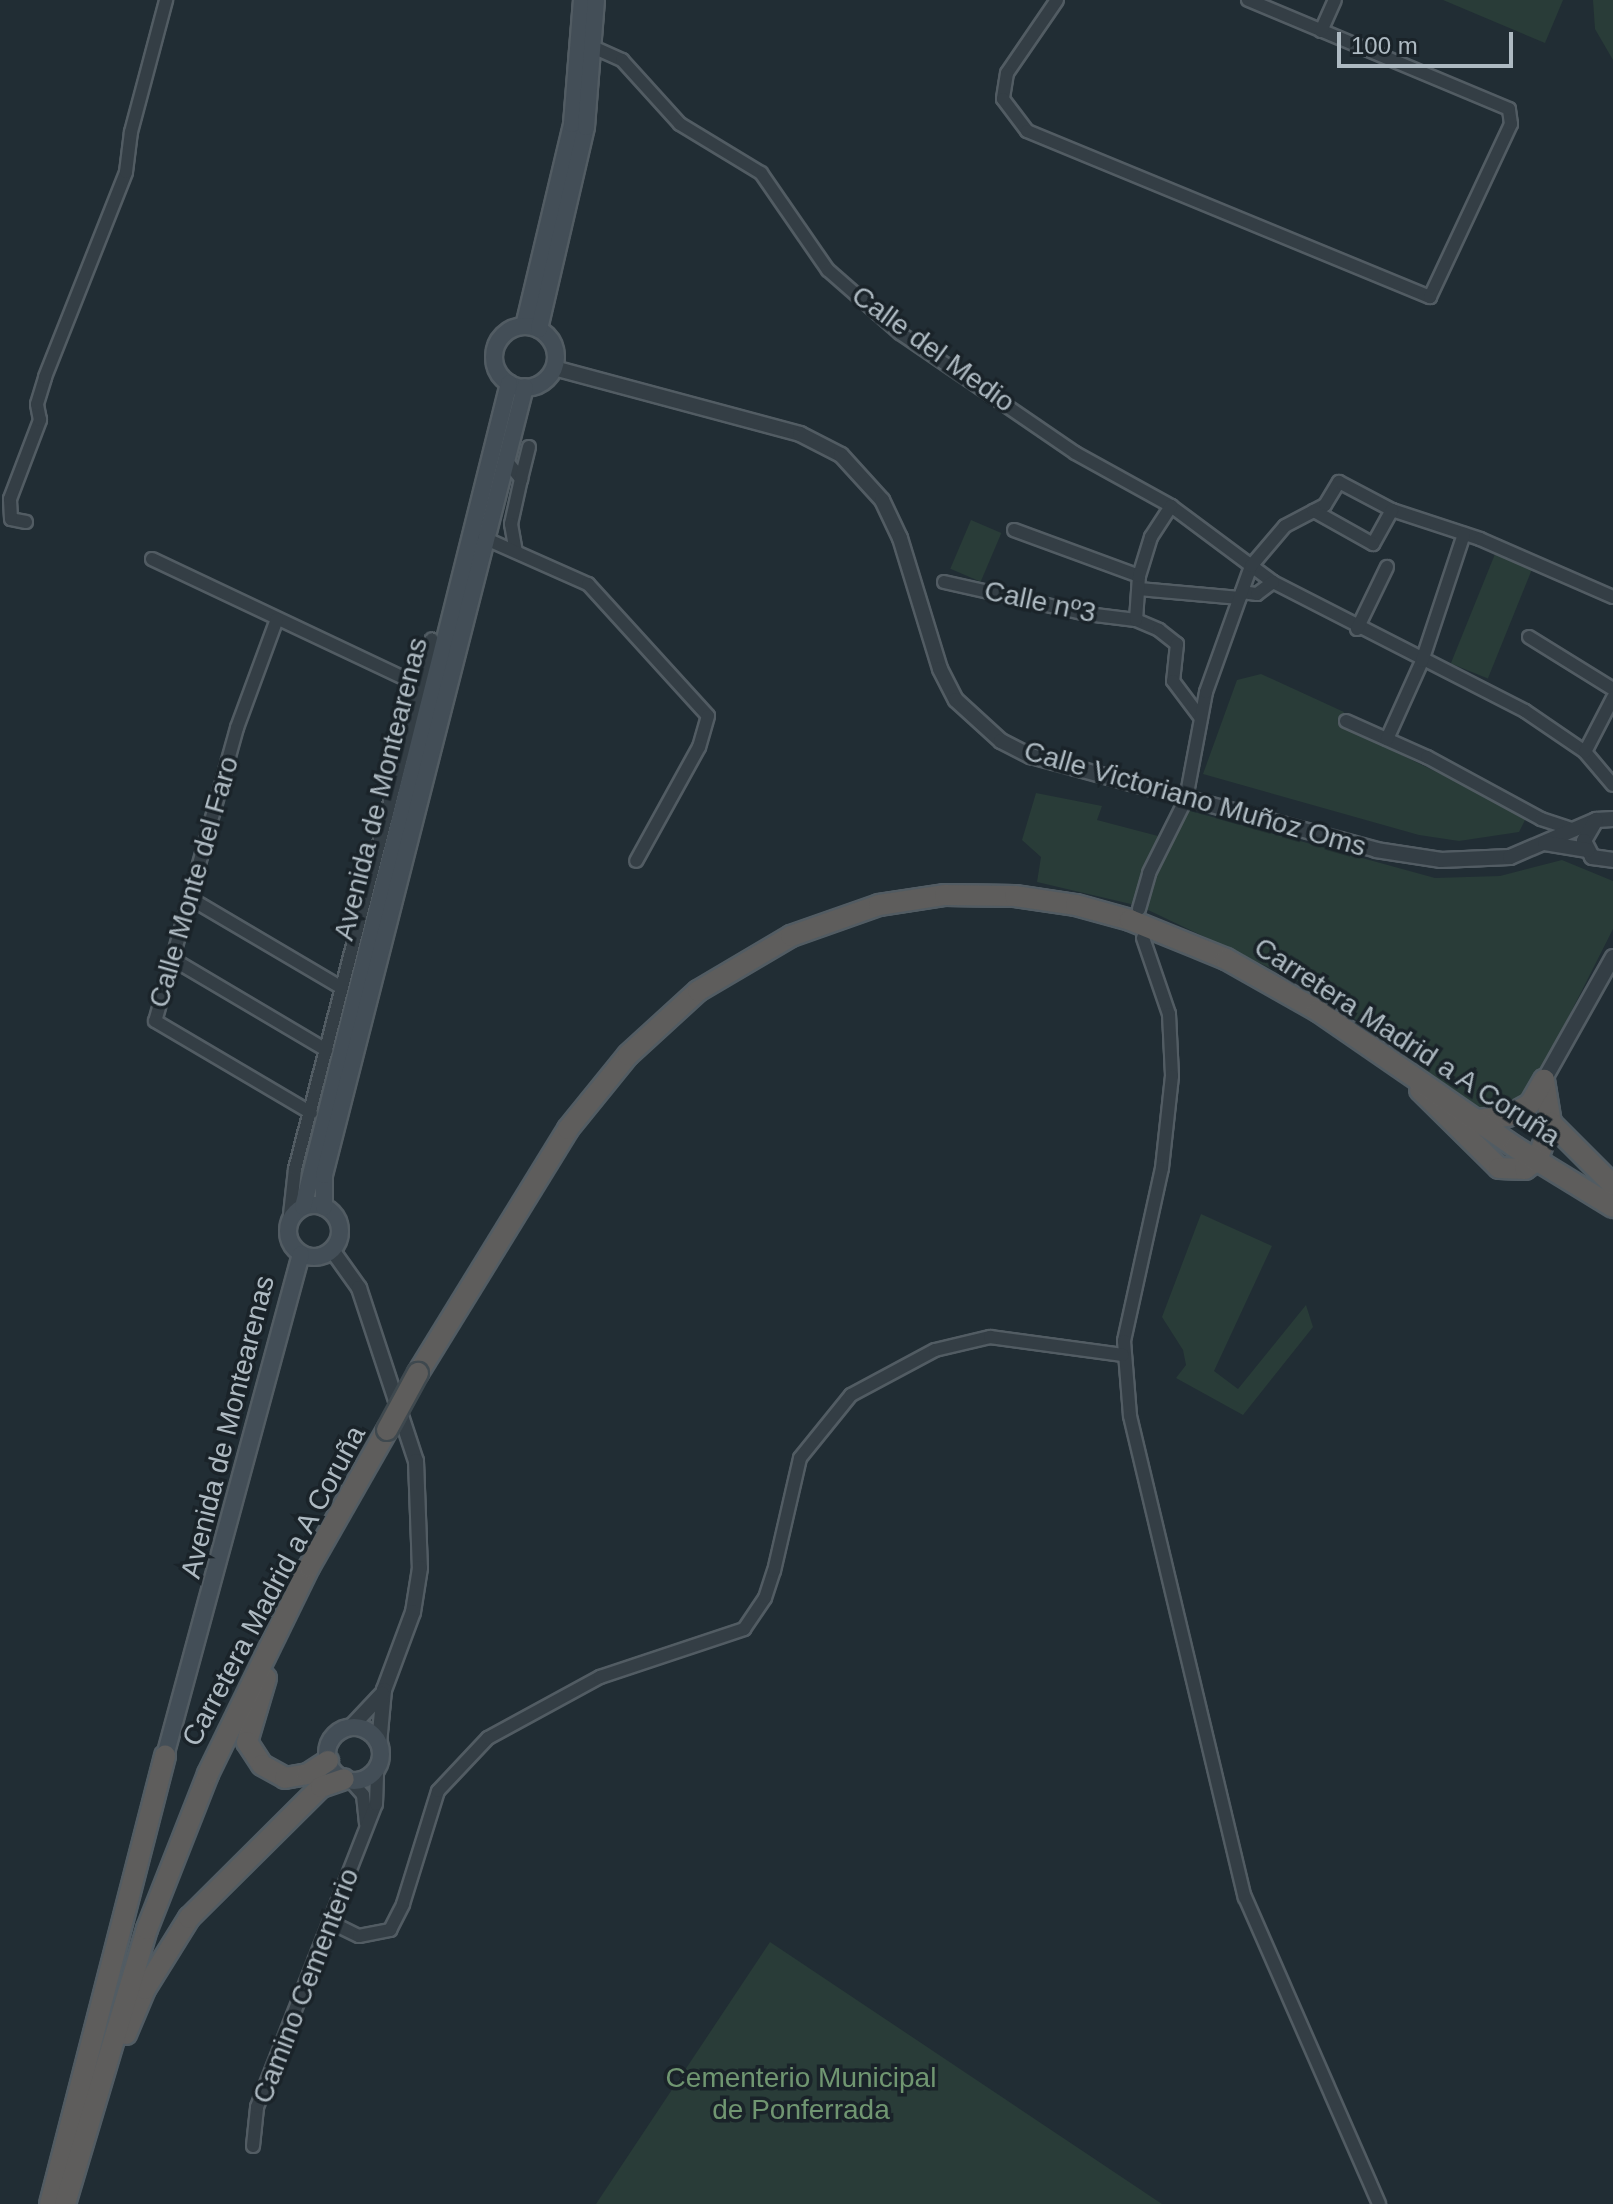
<!DOCTYPE html>
<html>
<head>
<meta charset="utf-8">
<style>
  body { margin:0 }
  #map { position:relative; width:1613px; height:2204px; overflow:hidden; background:#212d34; font-family:Helvetica,sans-serif }
  div>[style] { position:absolute }
  .green>* { inset:0; background:#293c38; transform-origin:0 0 }
  .roads { filter:drop-shadow(2px 0 #525c63) drop-shadow(-2px 0 #525c63) drop-shadow(0 2px #525c63) drop-shadow(0 -2px #525c63) }
  .minor>* { height:12px; margin:-6px; padding:0 6px; transform-origin:6px; border-radius:6px; background:#343e45 }
  .tertiary>* { height:14px; margin:-7px; padding:0 7px; transform-origin:7px; border-radius:7px; background:#343e45 }
  .secondary>* { height:16px; margin:-8px; padding:0 8px; transform-origin:8px; border-radius:8px; background:#434e57 }
  .secondary>.ring { margin:-8px; padding:0; box-sizing:content-box; background:none; border:16px solid #434e57; border-radius:50% }
  .trunk>* { height:20px; margin:-10px; padding:0 10px; transform-origin:10px; border-radius:10px; background:#5e5d5c }
  .bridges { filter:drop-shadow(2px 0 #3f494f) drop-shadow(-2px 0 #3f494f) drop-shadow(0 2px #3f494f) drop-shadow(0 -2px #3f494f) }
  .trunk-bridge>* { height:20px; margin:-10px; padding:0 10px; transform-origin:10px; border-radius:10px; background:#5e5d5c }
  span { translate:-50% -50%; white-space:nowrap; text-align:center; line-height:1.15; -webkit-text-stroke:7px #1a2329; paint-order:stroke }
  .street-label { font-size:28px; color:#aebac2 }
  .park-label { font-size:28px; color:#709671 }
  .scale { position:absolute; left:1337px; top:32px; width:176px; height:36px; box-sizing:border-box; border:4px solid #aebac2; border-top:0; padding-left:10px; font-size:24px; line-height:28px; white-space:nowrap; color:#aebac2; -webkit-text-stroke:6px #1a2329; paint-order:stroke }
</style>
</head>
<body>
<div id="map">
  <div class="green">
    <i style="clip-path:polygon(1443px 0,1563px 0,1545px 43px)"></i>
    <i style="clip-path:polygon(1593px 0,1613px 0,1613px 60px,1595px 29px)"></i>
    <i style="left:971px;top:520px;width:33px;height:53px;rotate:23deg"></i>
    <i style="left:1495px;top:554px;width:40px;height:118px;rotate:22deg"></i>
    <i style="clip-path:polygon(1261px 674px,1344px 712px,1340px 725px,1527px 816px,1519px 832px,1459px 841px,1419px 835px,1203px 774px,1237px 680px)"></i>
    <i style="clip-path:polygon(1036px 793px,1102px 806px,1097px 820px,1158px 836px,1135px 905px,1037px 882px,1041px 857px,1022px 840px)"></i>
    <i style="clip-path:polygon(1183px 809px,1435px 878px,1500px 876px,1562px 860px,1613px 881px,1613px 929px,1532px 1089px,1493px 1115px,1431px 1081px,1417px 1060px,1297px 981px,1146px 909px,1155px 863px)"></i>
    <i style="clip-path:polygon(1201px 1214px,1272px 1246px,1214px 1371px,1238px 1389px,1306px 1305px,1313px 1327px,1243px 1415px,1176px 1378px,1186px 1365px,1183px 1350px,1162px 1317px)"></i>
    <i style="clip-path:polygon(770px 1942px,1162px 2204px,596px 2204px)"></i>
  </div>
  <div class="roads">
    <div class="minor">
      <i style="left:1057px;top:0;width:88px;rotate:124.4deg"></i>
      <i style="left:1007px;top:73px;width:26px;rotate:99deg"></i>
      <i style="left:1003px;top:99px;width:40px;rotate:53deg"></i>
      <i style="left:1027px;top:131px;width:436px;rotate:22.4deg"></i>
      <i style="left:1430px;top:297px;width:191px;rotate:-64.9deg"></i>
      <i style="left:1511px;top:124px;width:15px;rotate:-98deg"></i>
      <i style="left:1509px;top:109px;width:283px;rotate:-157.3deg"></i>
      <i style="left:1321px;top:31px;width:34px;rotate:-66deg"></i>
      <i style="left:595px;top:48px;width:30px;rotate:24deg"></i>
      <i style="left:622px;top:60px;width:86px;rotate:47.8deg"></i>
      <i style="left:680px;top:124px;width:95px;rotate:31.2deg"></i>
      <i style="left:761px;top:173px;width:118px;rotate:55.4deg"></i>
      <i style="left:828px;top:270px;width:96px;rotate:41.2deg"></i>
      <i style="left:900px;top:333px;width:212px;rotate:34.4deg"></i>
      <i style="left:1075px;top:453px;width:110px;rotate:28.9deg"></i>
      <i style="left:1171px;top:506px;width:127px;rotate:36.7deg"></i>
      <i style="left:1273px;top:582px;width:283px;rotate:27.1deg"></i>
      <i style="left:1525px;top:711px;width:73px;rotate:34.3deg"></i>
      <i style="left:1585px;top:752px;width:43px;rotate:49.7deg"></i>
      <i style="left:505px;top:459px;width:26px;rotate:51deg"></i>
      <i style="left:521px;top:479px;width:46px;rotate:102.5deg"></i>
      <i style="left:511px;top:524px;width:28px;rotate:80deg"></i>
      <i style="left:521px;top:479px;width:33px;rotate:-76deg"></i>
      <i style="left:1392px;top:510px;width:93px;rotate:18.2deg"></i>
      <i style="left:1480px;top:539px;width:145px;rotate:23.6deg"></i>
      <i style="left:26px;top:522px;width:15px;rotate:-169deg"></i>
      <i style="left:11px;top:519px;width:20px;rotate:-93deg"></i>
      <i style="left:10px;top:499px;width:85px;rotate:-69.2deg"></i>
      <i style="left:40px;top:420px;width:16px;rotate:-101deg"></i>
      <i style="left:37px;top:404px;width:28px;rotate:-73deg"></i>
      <i style="left:45px;top:377px;width:220px;rotate:-68.4deg"></i>
      <i style="left:126px;top:172px;width:40px;rotate:-82.9deg"></i>
      <i style="left:131px;top:132px;width:137px;rotate:-75.1deg"></i>
      <i style="left:1014px;top:530px;width:133px;rotate:20.2deg"></i>
      <i style="left:484px;top:538px;width:114px;rotate:23.9deg"></i>
      <i style="left:588px;top:584px;width:178px;rotate:47.7deg"></i>
      <i style="left:708px;top:716px;width:32px;rotate:106deg"></i>
      <i style="left:699px;top:747px;width:130px;rotate:118.9deg"></i>
      <i style="left:152px;top:559px;width:294px;rotate:25.3deg"></i>
      <i style="left:944px;top:582px;width:147px;rotate:12.6deg"></i>
      <i style="left:1087px;top:614px;width:49px;rotate:7deg"></i>
      <i style="left:1136px;top:620px;width:25px;rotate:23deg"></i>
      <i style="left:1159px;top:630px;width:23px;rotate:38deg"></i>
      <i style="left:1177px;top:644px;width:37px;rotate:96deg"></i>
      <i style="left:1173px;top:681px;width:45px;rotate:53.1deg"></i>
      <i style="left:1139px;top:589px;width:101px;rotate:5.1deg"></i>
      <i style="left:1242px;top:592px;width:15px;rotate:8deg"></i>
      <i style="left:1257px;top:594px;width:20px;rotate:-37deg"></i>
      <i style="left:277px;top:619px;width:116px;rotate:110.2deg"></i>
      <i style="left:237px;top:728px;width:304px;rotate:105.6deg"></i>
      <i style="left:155px;top:1021px;width:181px;rotate:30.5deg"></i>
      <i style="left:1136px;top:620px;width:44px;rotate:-86.1deg"></i>
      <i style="left:1139px;top:576px;width:41px;rotate:-72.9deg"></i>
      <i style="left:1151px;top:537px;width:37px;rotate:-57deg"></i>
      <i style="left:1357px;top:629px;width:69px;rotate:-64.2deg"></i>
      <i style="left:1529px;top:637px;width:99px;rotate:31.8deg"></i>
      <i style="left:1346px;top:721px;width:89px;rotate:24deg"></i>
      <i style="left:1427px;top:757px;width:130px;rotate:28.5deg"></i>
      <i style="left:1541px;top:819px;width:32px;rotate:18deg"></i>
      <i style="left:1387px;top:739px;width:85px;rotate:-65.8deg"></i>
      <i style="left:1422px;top:661px;width:134px;rotate:-71.7deg"></i>
      <i style="left:1585px;top:752px;width:61px;rotate:-62.6deg"></i>
      <i style="left:191px;top:899px;width:175px;rotate:30.5deg"></i>
      <i style="left:1139px;top:909px;width:37px;rotate:-74deg"></i>
      <i style="left:1149px;top:873px;width:83px;rotate:-63.4deg"></i>
      <i style="left:1186px;top:799px;width:109px;rotate:-79.4deg"></i>
      <i style="left:1206px;top:692px;width:134px;rotate:-70.3deg"></i>
      <i style="left:1251px;top:566px;width:52px;rotate:-49.6deg"></i>
      <i style="left:1285px;top:526px;width:45px;rotate:-27.7deg"></i>
      <i style="left:1325px;top:505px;width:27px;rotate:-59deg"></i>
      <i style="left:1339px;top:482px;width:60px;rotate:27.8deg"></i>
      <i style="left:1392px;top:510px;width:39px;rotate:119deg"></i>
      <i style="left:1373px;top:544px;width:68px;rotate:-150.8deg"></i>
      <i style="left:1143px;top:938px;width:80px;rotate:71.1deg"></i>
      <i style="left:1169px;top:1014px;width:62px;rotate:87.2deg"></i>
      <i style="left:1172px;top:1076px;width:93px;rotate:96.2deg"></i>
      <i style="left:1162px;top:1168px;width:177px;rotate:102.4deg"></i>
      <i style="left:1124px;top:1341px;width:75px;rotate:85.4deg"></i>
      <i style="left:1130px;top:1416px;width:495px;rotate:76.6deg"></i>
      <i style="left:1245px;top:1897px;width:335px;rotate:66.4deg"></i>
      <i style="left:174px;top:960px;width:177px;rotate:30.6deg"></i>
      <i style="left:289px;top:1224px;width:55px;rotate:-83.8deg"></i>
      <i style="left:295px;top:1169px;width:547px;rotate:-75.51deg"></i>
      <i style="left:351px;top:1781px;width:18px;rotate:49deg"></i>
      <i style="left:363px;top:1795px;width:29px;rotate:84deg"></i>
      <i style="left:330px;top:1922px;width:32px;rotate:26deg"></i>
      <i style="left:359px;top:1936px;width:32px;rotate:-11deg"></i>
      <i style="left:390px;top:1930px;width:29px;rotate:-63deg"></i>
      <i style="left:403px;top:1904px;width:118px;rotate:-72.8deg"></i>
      <i style="left:438px;top:1791px;width:73px;rotate:-46.7deg"></i>
      <i style="left:488px;top:1738px;width:128px;rotate:-28.6deg"></i>
      <i style="left:600px;top:1677px;width:152px;rotate:-18.4deg"></i>
      <i style="left:744px;top:1629px;width:37px;rotate:-56deg"></i>
      <i style="left:765px;top:1598px;width:28px;rotate:-72deg"></i>
      <i style="left:774px;top:1571px;width:116px;rotate:-77deg"></i>
      <i style="left:800px;top:1458px;width:81px;rotate:-51deg"></i>
      <i style="left:851px;top:1395px;width:95px;rotate:-28.2deg"></i>
      <i style="left:935px;top:1350px;width:57px;rotate:-13.3deg"></i>
      <i style="left:990px;top:1337px;width:134px;rotate:7.7deg"></i>
      <i style="left:253px;top:2146px;width:39px;rotate:-84deg"></i>
      <i style="left:257px;top:2107px;width:326px;rotate:-68.6deg"></i>
      <i style="left:376px;top:1804px;width:36px;rotate:-88deg"></i>
    </div>
    <div class="tertiary">
      <i style="left:554px;top:368px;width:255px;rotate:15deg"></i>
      <i style="left:800px;top:434px;width:46px;rotate:27.1deg"></i>
      <i style="left:841px;top:455px;width:61px;rotate:47.7deg"></i>
      <i style="left:882px;top:500px;width:42px;rotate:64.7deg"></i>
      <i style="left:900px;top:538px;width:137px;rotate:73deg"></i>
      <i style="left:940px;top:669px;width:35px;rotate:63deg"></i>
      <i style="left:956px;top:700px;width:61px;rotate:42.3deg"></i>
      <i style="left:1001px;top:741px;width:34px;rotate:27deg"></i>
      <i style="left:1031px;top:756px;width:358px;rotate:15.2deg"></i>
      <i style="left:1376px;top:850px;width:66px;rotate:8.7deg"></i>
      <i style="left:1441px;top:860px;width:69px;rotate:-2.5deg"></i>
      <i style="left:1510px;top:857px;width:94px;rotate:-23.3deg"></i>
      <i style="left:1613px;top:819px;width:17px;rotate:177deg"></i>
      <i style="left:1596px;top:820px;width:24px;rotate:120deg"></i>
      <i style="left:1584px;top:841px;width:18px;rotate:63deg"></i>
      <i style="left:1592px;top:857px;width:21px;rotate:8deg"></i>
      <i style="left:1545px;top:843px;width:43px;rotate:9.5deg"></i>
      <i style="left:1544px;top:1080px;width:141px;rotate:-60.7deg"></i>
      <i style="left:332px;top:1250px;width:47px;rotate:54.6deg"></i>
      <i style="left:359px;top:1288px;width:182px;rotate:71.8deg"></i>
      <i style="left:416px;top:1461px;width:107px;rotate:87.9deg"></i>
      <i style="left:420px;top:1568px;width:45px;rotate:99deg"></i>
      <i style="left:413px;top:1612px;width:83px;rotate:110.4deg"></i>
      <i style="left:384px;top:1690px;width:54px;rotate:95.3deg"></i>
      <i style="left:350px;top:1728px;width:47px;rotate:-46.7deg"></i>
    </div>
    <div class="secondary">
      <i style="left:524px;top:326px;width:208px;rotate:-76.6deg"></i>
      <i style="left:572px;top:124px;width:124px;rotate:-85.4deg"></i>
      <i class="ring" style="left:494px;top:326px;width:46px;height:46px"></i>
      <i style="left:539px;top:329px;width:207px;rotate:-76.9deg"></i>
      <i style="left:586px;top:127px;width:127px;rotate:-85.5deg"></i>
      <i class="ring" style="left:288px;top:1205px;width:36px;height:36px"></i>
      <i style="left:303px;top:1207px;width:849px;rotate:-75.96deg"></i>
      <i style="left:324px;top:1207px;width:32px;rotate:-90deg"></i>
      <i style="left:324px;top:1175px;width:813px;rotate:-75.69deg"></i>
      <i class="ring" style="left:327px;top:1727px;width:38px;height:38px"></i>
      <i style="left:165px;top:1756px;width:520px;rotate:-74.84deg"></i>
    </div>
    <div class="trunk">
      <i style="left:1544px;top:1080px;width:44px;rotate:80.8deg"></i>
      <i style="left:1551px;top:1123px;width:88px;rotate:45deg"></i>
      <i style="left:1420px;top:1090px;width:111px;rotate:44.6deg"></i>
      <i style="left:1499px;top:1168px;width:26px;rotate:2deg"></i>
      <i style="left:1525px;top:1169px;width:15px;rotate:-37deg"></i>
      <i style="left:1537px;top:1160px;width:40px;rotate:-69deg"></i>
      <i style="left:1478px;top:1120px;width:30px;rotate:-8deg"></i>
      <i style="left:1508px;top:1116px;width:25px;rotate:-29deg"></i>
      <i style="left:1530px;top:1104px;width:28px;rotate:-60deg"></i>
      <i style="left:418px;top:1373px;width:286px;rotate:-58.4deg"></i>
      <i style="left:568px;top:1129px;width:95px;rotate:-51deg"></i>
      <i style="left:628px;top:1055px;width:95px;rotate:-42.4deg"></i>
      <i style="left:698px;top:991px;width:108px;rotate:-30.6deg"></i>
      <i style="left:791px;top:936px;width:93px;rotate:-19.4deg"></i>
      <i style="left:879px;top:905px;width:67px;rotate:-8.6deg"></i>
      <i style="left:945px;top:895px;width:70px;rotate:0.8deg"></i>
      <i style="left:1015px;top:896px;width:62px;rotate:8.4deg"></i>
      <i style="left:1076px;top:905px;width:56px;rotate:15.5deg"></i>
      <i style="left:1130px;top:920px;width:104px;rotate:22.1deg"></i>
      <i style="left:1226px;top:959px;width:106px;rotate:29.5deg"></i>
      <i style="left:1318px;top:1011px;width:239px;rotate:34.6deg"></i>
      <i style="left:1515px;top:1147px;width:115px;rotate:31.5deg"></i>
      <i style="left:266px;top:1678px;width:67px;rotate:106.5deg"></i>
      <i style="left:247px;top:1742px;width:27px;rotate:57deg"></i>
      <i style="left:262px;top:1765px;width:26px;rotate:29deg"></i>
      <i style="left:285px;top:1778px;width:23px;rotate:-10deg"></i>
      <i style="left:308px;top:1774px;width:24px;rotate:-33deg"></i>
      <i style="left:126px;top:2034px;width:49px;rotate:-67.1deg"></i>
      <i style="left:145px;top:1989px;width:84px;rotate:-58.2deg"></i>
      <i style="left:189px;top:1918px;width:186px;rotate:-44.8deg"></i>
      <i style="left:321px;top:1787px;width:24px;rotate:-19deg"></i>
      <i style="left:50px;top:2204px;width:463px;rotate:-75.6deg"></i>
      <i style="left:65px;top:2204px;width:287px;rotate:-73.4deg"></i>
      <i style="left:147px;top:1929px;width:167px;rotate:-68.5deg"></i>
      <i style="left:208px;top:1774px;width:230px;rotate:-64deg"></i>
      <i style="left:309px;top:1567px;width:158px;rotate:-60.3deg"></i>
    </div>
  </div>
  <div class="bridges">
    <div class="trunk-bridge">
      <i style="left:387px;top:1430px;width:65px;rotate:-61.5deg"></i>
    </div>
  </div>
  <div class="street-label">
    <span style="left:933px;top:349px;rotate:36deg">Calle del Medio</span>
    <span style="left:1040px;top:602px;rotate:12deg">Calle nº3</span>
    <span style="left:381px;top:789px;rotate:-76deg">Avenida de Montearenas</span>
    <span style="left:1195px;top:799px;rotate:16deg">Calle Victoriano Muñoz Oms</span>
    <span style="left:194px;top:882px;rotate:-74deg">Calle Monte del Faro</span>
    <span style="left:1407px;top:1042px;rotate:33deg">Carretera Madrid a A Coruña</span>
    <span style="left:228px;top:1427px;rotate:-76deg">Avenida de Montearenas</span>
    <span style="left:274px;top:1586px;rotate:-62deg">Carretera Madrid a A Coruña</span>
    <span style="left:306px;top:1986px;rotate:-69deg">Camino Cementerio</span>
  </div>
  <div class="park-label">
    <span style="left:801px;top:2094px">Cementerio Municipal<br>de Ponferrada</span>
  </div>
  <div class="scale">100 m</div>
</div>
</body>
</html>
